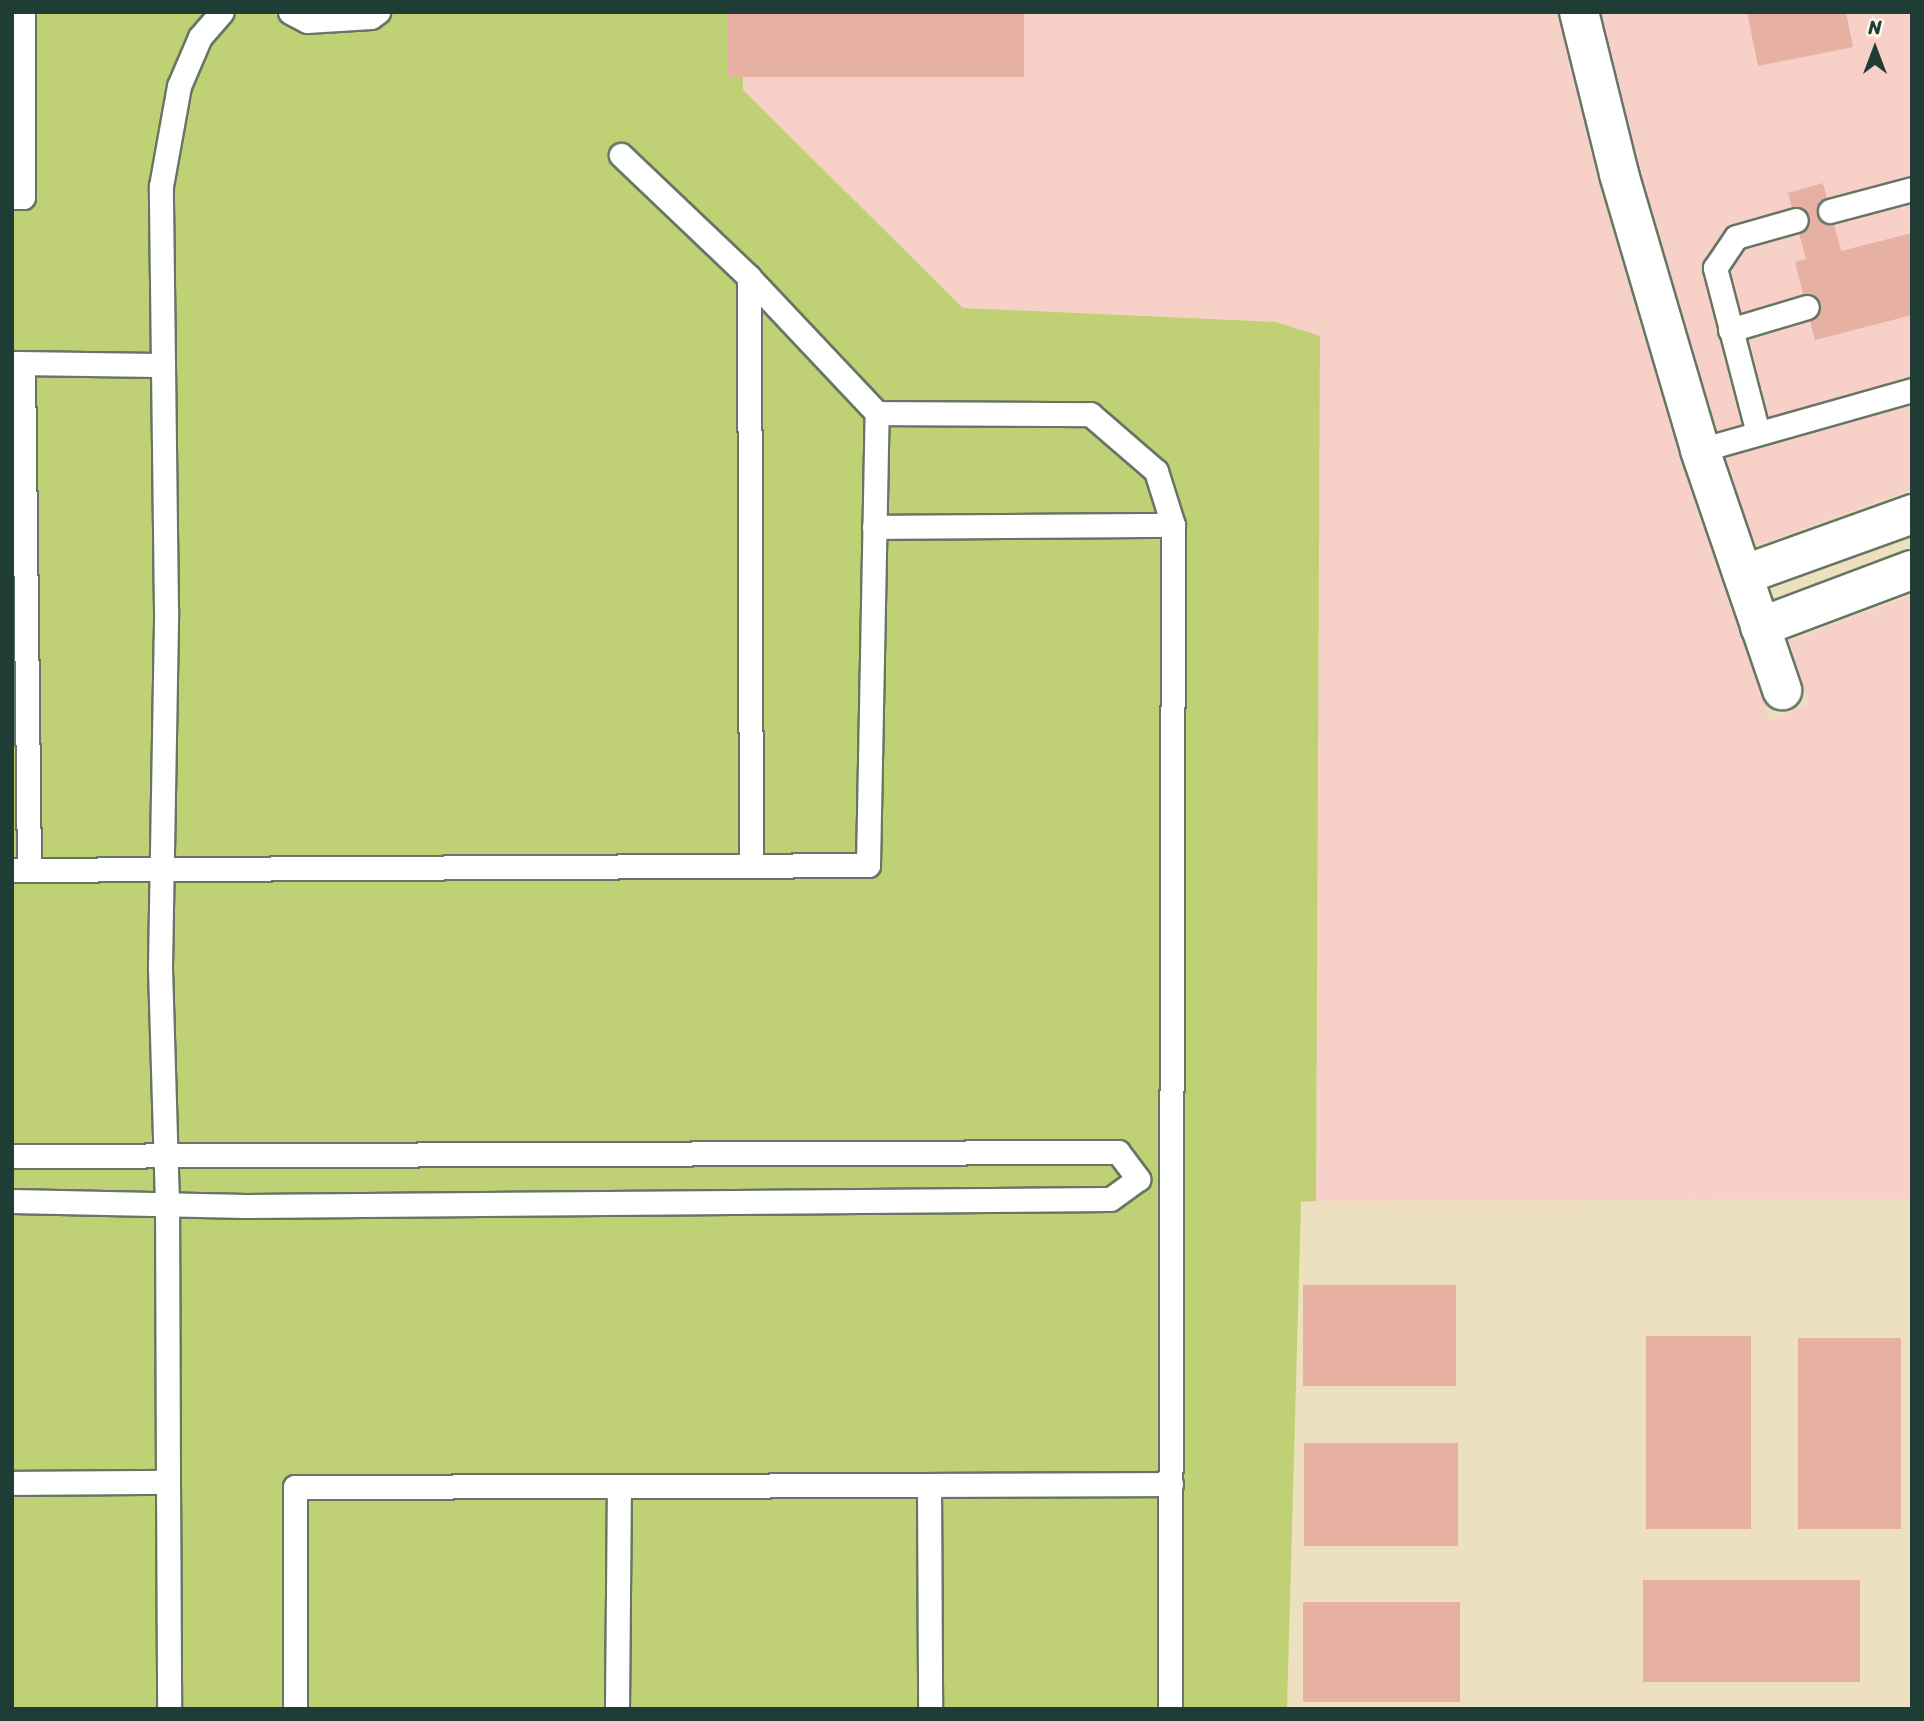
<!DOCTYPE html>
<html>
<head>
<meta charset="utf-8">
<style>
  body { margin:0 }
  #map { position:relative; width:1924px; height:1721px; overflow:hidden; background:#ede0be; font-family:Sriracha,sans-serif }
  div>[style] { position:absolute }
  .built>* { inset:0; background:#f7d1c7 }
  .green>* { inset:0; background:#bfd174 }
  .building>* { inset:0; background:#e6b0a2; transform-origin:0 0 }
  .roads { filter:drop-shadow(2px 0 #677664) drop-shadow(-2px 0 #677664) drop-shadow(0 2px #677664) drop-shadow(0 -2px #677664) }
  .lane>* { height:23px; margin:-11.5px; padding:0 11.5px; transform-origin:11.5px; border-radius:11.5px; background:#fff }
  .street>* { height:38px; margin:-19px; padding:0 19px; transform-origin:19px; border-radius:19px; background:#fff }
  span { translate:-50% -50%; white-space:nowrap; text-align:center; line-height:1.15; -webkit-text-stroke:5px #fbf7ec; paint-order:stroke }
  .frame { position:absolute; inset:0; border:14px solid #1f3d34; pointer-events:none }
  .north { position:absolute; left:1840px; top:14px; width:70px; height:70px; -webkit-text-stroke:5px #fbf7ec; paint-order:stroke; rotate:0deg; font-size:19px; font-weight:700; line-height:28px; text-align:center; color:#1f3d34 }
  .north::after { content:''; display:block; margin:auto; width:24px; height:32px; background:#1f3d34; clip-path:polygon(50% 0,100% 100%,50% 72%,0 100%) }
</style>
</head>
<body>
<div id="map">
  <div class="built">
    <i style="clip-path:polygon(743px 12px,1558px 12px,1598px 180px,1680px 458px,1770px 721px,1809px 704px,1788px 641px,1912px 595px,1912px 1199px,1316px 1201px,1320px 337px,1276px 322px,963px 308px,743px 90px)"></i>
    <i style="clip-path:polygon(1600px 12px,1912px 12px,1912px 489px,1755px 546px,1719px 442px,1638px 167px)"></i>
  </div>
  <div class="green">
    <i style="clip-path:polygon(12px 12px,743px 12px,743px 90px,963px 308px,1276px 322px,1320px 336px,1316px 1201px,1301px 1202px,1287px 1709px,12px 1709px)"></i>
  </div>
  <div class="building">
    <i style="left:727px;top:12px;width:297px;height:65px"></i>
    <i style="clip-path:polygon(1747px 12px,1846px 12px,1853px 47px,1758px 66px)"></i>
    <i style="clip-path:polygon(1823px 183px,1841px 251px,1912px 233px,1912px 315px,1815px 340px,1795px 262px,1806px 259px,1788px 193px)"></i>
    <i style="left:1303px;top:1285px;width:153px;height:101px"></i>
    <i style="left:1646px;top:1336px;width:105px;height:193px"></i>
    <i style="left:1798px;top:1338px;width:103px;height:191px"></i>
    <i style="left:1304px;top:1443px;width:154px;height:103px"></i>
    <i style="left:1643px;top:1580px;width:217px;height:102px"></i>
    <i style="left:1303px;top:1602px;width:157px;height:100px"></i>
  </div>
  <div class="roads">
    <div class="lane">
      <i style="left:290px;top:12px;width:19px;rotate:28deg"></i>
      <i style="left:307px;top:21px;width:64px;rotate:-3.6deg"></i>
      <i style="left:371px;top:17px;width:9px;rotate:-36deg"></i>
      <i style="left:12px;top:197px;width:11px"></i>
      <i style="left:23px;top:197px;width:185px;rotate:-90deg"></i>
      <i style="left:1830px;top:211px;width:85px;rotate:-15deg"></i>
      <i style="left:749px;top:277px;width:588px;rotate:89.81deg"></i>
      <i style="left:1730px;top:330px;width:80px;rotate:-16.6deg"></i>
      <i style="left:12px;top:363px;width:151px;rotate:0.8deg"></i>
      <i style="left:23px;top:364px;width:506px;rotate:89.32deg"></i>
      <i style="left:877px;top:413px;width:213px;rotate:0.3deg"></i>
      <i style="left:1090px;top:414px;width:87px;rotate:40.8deg"></i>
      <i style="left:1156px;top:471px;width:57px;rotate:72.5deg"></i>
      <i style="left:1173px;top:525px;width:1184px;rotate:90.15deg"></i>
      <i style="left:1758px;top:433px;width:171px;rotate:-104.6deg"></i>
      <i style="left:1715px;top:268px;width:37px;rotate:-56deg"></i>
      <i style="left:1736px;top:237px;width:62px;rotate:-15.8deg"></i>
      <i style="left:1700px;top:450px;width:220px;rotate:-15.8deg"></i>
      <i style="left:874px;top:527px;width:299px;rotate:-0.4deg"></i>
      <i style="left:12px;top:870px;width:856px;rotate:-0.33deg"></i>
      <i style="left:868px;top:865px;width:452px;rotate:-88.9deg"></i>
      <i style="left:877px;top:413px;width:187px;rotate:-133.3deg"></i>
      <i style="left:749px;top:277px;width:177px;rotate:-136.4deg"></i>
      <i style="left:12px;top:1156px;width:1106px;rotate:-0.21deg"></i>
      <i style="left:1118px;top:1152px;width:34px;rotate:53deg"></i>
      <i style="left:1138px;top:1179px;width:34px;rotate:144deg"></i>
      <i style="left:1110px;top:1199px;width:864px;rotate:179.54deg"></i>
      <i style="left:246px;top:1206px;width:234px;rotate:-178.8deg"></i>
      <i style="left:168px;top:1482px;width:227px;rotate:89.7deg"></i>
      <i style="left:12px;top:1483px;width:156px;rotate:-0.4deg"></i>
      <i style="left:168px;top:1482px;width:278px;rotate:-90.2deg"></i>
      <i style="left:167px;top:1204px;width:238px;rotate:-91.7deg"></i>
      <i style="left:160px;top:966px;width:356px;rotate:-89deg"></i>
      <i style="left:166px;top:610px;width:424px;rotate:-90.7deg"></i>
      <i style="left:161px;top:186px;width:102px;rotate:-79.8deg"></i>
      <i style="left:179px;top:86px;width:53px;rotate:-66.8deg"></i>
      <i style="left:200px;top:37px;width:33px;rotate:-49deg"></i>
      <i style="left:929px;top:1485px;width:242px;rotate:-0.2deg"></i>
      <i style="left:295px;top:1709px;width:222px;rotate:-90deg"></i>
      <i style="left:295px;top:1487px;width:634px;rotate:-0.18deg"></i>
      <i style="left:929px;top:1485px;width:224px;rotate:89.7deg"></i>
      <i style="left:617px;top:1709px;width:223px;rotate:-89.5deg"></i>
    </div>
    <div class="street">
      <i style="left:1579px;top:12px;width:167px;rotate:76.1deg"></i>
      <i style="left:1619px;top:174px;width:288px;rotate:73.6deg"></i>
      <i style="left:1700px;top:450px;width:254px;rotate:71.1deg"></i>
      <i style="left:1743px;top:575px;width:180px;rotate:-19.8deg"></i>
      <i style="left:1760px;top:627px;width:162px;rotate:-20.6deg"></i>
    </div>
  </div>
  <div class="frame"></div>
  <div class="north">N</div>
</div>
</body>
</html>
